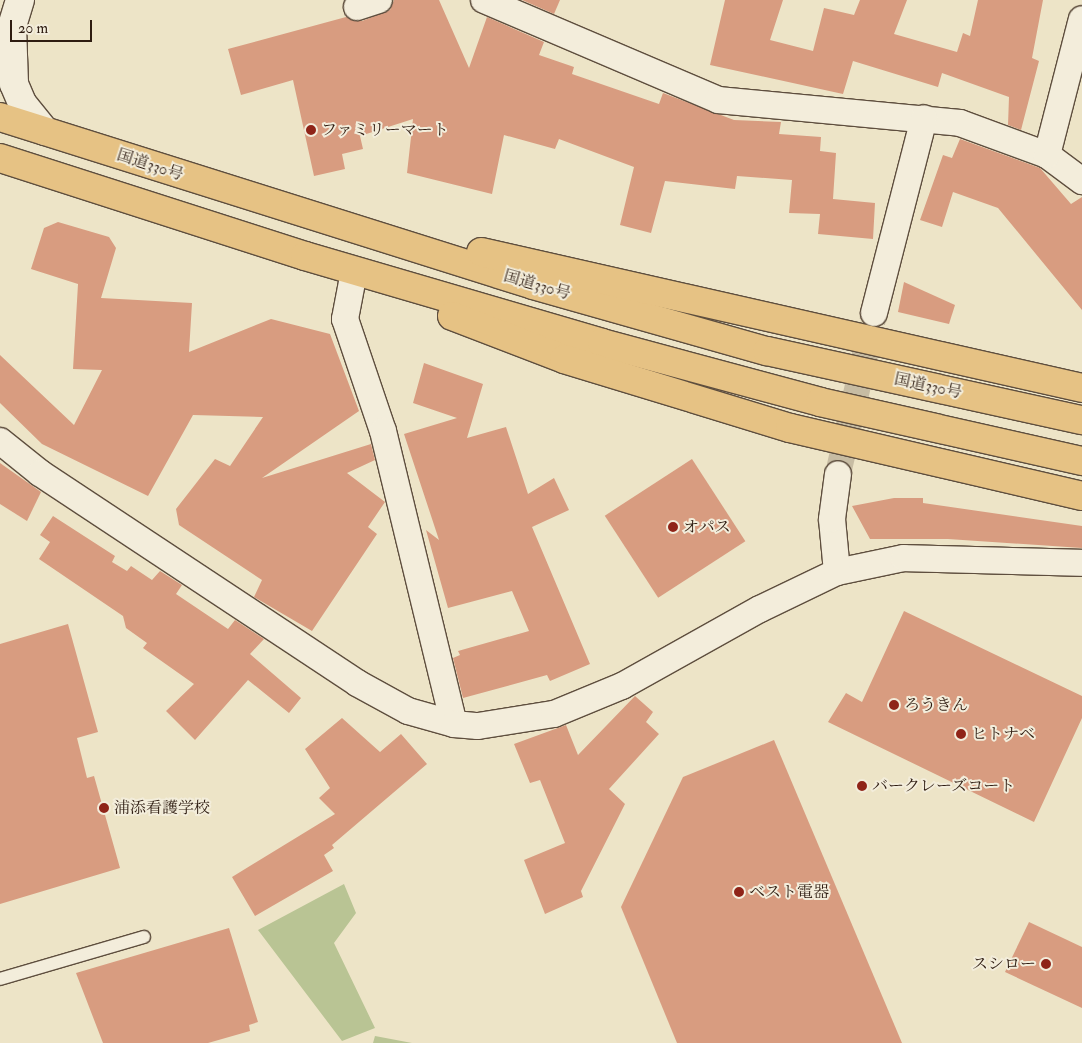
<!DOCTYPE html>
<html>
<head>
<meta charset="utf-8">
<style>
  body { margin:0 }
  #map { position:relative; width:1082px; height:1043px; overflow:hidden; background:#ede4c7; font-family:"IM FELL Double Pica","Noto Serif JP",serif }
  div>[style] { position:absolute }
  .green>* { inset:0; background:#b9c494 }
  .building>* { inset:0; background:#d89c80; transform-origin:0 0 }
  .minor-tunnel>* { height:26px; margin-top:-13px; transform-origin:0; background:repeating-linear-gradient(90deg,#c7bca3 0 26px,transparent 0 39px) }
  .roads { filter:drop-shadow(1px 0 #5e4e3e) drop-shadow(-1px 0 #5e4e3e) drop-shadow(0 1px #5e4e3e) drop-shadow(0 -1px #5e4e3e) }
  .service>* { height:12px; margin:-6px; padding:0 6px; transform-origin:6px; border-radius:6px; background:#f3eddb }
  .minor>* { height:26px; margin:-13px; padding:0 13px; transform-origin:13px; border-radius:13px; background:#f3eddb }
  .tertiary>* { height:28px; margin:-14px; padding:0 14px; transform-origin:14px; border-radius:14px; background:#f3eddb }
  .trunk>* { height:28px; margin:-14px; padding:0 14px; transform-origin:14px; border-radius:14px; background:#e6c284 }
  .dots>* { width:14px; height:14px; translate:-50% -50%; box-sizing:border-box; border:2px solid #f3eddb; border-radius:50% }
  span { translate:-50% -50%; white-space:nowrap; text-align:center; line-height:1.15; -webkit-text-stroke:4px #f3eddb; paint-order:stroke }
  .poi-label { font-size:16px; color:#2e1c11 }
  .left { translate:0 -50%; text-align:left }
  .right { translate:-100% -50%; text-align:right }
  .street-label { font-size:16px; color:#2e1c11 }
  .scale { position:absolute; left:10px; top:20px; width:82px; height:22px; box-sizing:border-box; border:2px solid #2e1c11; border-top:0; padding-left:6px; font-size:15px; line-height:18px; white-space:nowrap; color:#2e1c11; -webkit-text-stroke:4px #f3eddb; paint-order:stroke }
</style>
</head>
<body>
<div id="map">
  <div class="green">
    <i style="clip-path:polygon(344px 884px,356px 913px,334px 943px,375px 1028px,342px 1041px,258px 930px)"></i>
    <i style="clip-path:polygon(375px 1036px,412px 1043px,373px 1043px)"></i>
  </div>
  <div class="building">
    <i style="clip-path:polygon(394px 0,439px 0,469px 68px,487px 17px,544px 42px,539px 55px,574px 67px,572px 74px,659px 104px,663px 93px,734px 120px,781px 122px,779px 134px,821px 137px,820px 151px,836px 153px,833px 199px,875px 203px,873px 239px,818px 234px,820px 214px,789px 213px,792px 180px,737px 176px,735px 189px,665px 181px,651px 233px,620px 225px,634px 167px,559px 139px,555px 149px,504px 135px,492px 194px,407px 173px,413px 119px,360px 136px,363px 149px,342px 154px,345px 169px,314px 176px,293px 80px,241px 95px,228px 49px,346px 17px,362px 21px,390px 10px)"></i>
    <i style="clip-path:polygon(522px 0,560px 0,554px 14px)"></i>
    <i style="clip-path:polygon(725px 0,783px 0,770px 40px,813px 51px,824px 8px,854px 15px,860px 0,907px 0,894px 34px,957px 52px,963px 33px,970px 36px,978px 0,1043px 0,1032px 58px,1039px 61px,1021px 130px,1008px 125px,1009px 97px,942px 73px,938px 87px,853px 61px,843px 94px,710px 65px)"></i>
    <i style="clip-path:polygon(960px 139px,1040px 168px,1071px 204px,1082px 197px,1082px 310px,998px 208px,953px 192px,942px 227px,920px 220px,943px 155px,952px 158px)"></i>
    <i style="clip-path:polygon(58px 222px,109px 237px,116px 248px,101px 298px,192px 303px,189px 352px,271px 319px,330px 334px,359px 411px,262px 478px,371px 444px,375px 460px,347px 473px,385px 502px,368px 527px,377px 534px,312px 631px,254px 597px,262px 580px,179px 525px,176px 509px,215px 459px,230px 466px,263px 417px,193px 415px,148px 496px,42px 444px,0 403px,0 355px,74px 425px,102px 370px,73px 369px,78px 284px,31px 269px,44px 228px)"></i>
    <i style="clip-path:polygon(904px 282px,955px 305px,949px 324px,898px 312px)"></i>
    <i style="clip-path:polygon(424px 363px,483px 384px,467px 438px,506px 427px,528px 494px,554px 478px,569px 510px,532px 527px,590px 664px,550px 681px,547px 675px,463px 698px,453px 658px,460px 655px,458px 651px,529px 631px,512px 591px,448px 608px,426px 530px,439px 540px,404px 434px,457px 418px,413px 403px)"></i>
    <i style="left:692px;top:459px;width:98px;height:104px;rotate:57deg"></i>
    <i style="clip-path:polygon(0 463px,41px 492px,27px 521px,0 504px)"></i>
    <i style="clip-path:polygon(894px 498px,923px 498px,923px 503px,1082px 526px,1082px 548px,948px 539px,870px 539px,852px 506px)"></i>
    <i style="clip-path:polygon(53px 516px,115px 556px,112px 562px,127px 571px,131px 566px,152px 580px,160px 571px,182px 585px,176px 594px,228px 629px,235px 620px,264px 639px,250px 654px,301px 698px,289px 713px,248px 680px,195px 740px,166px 711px,194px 684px,143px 648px,147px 643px,126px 628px,123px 616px,39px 559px,50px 542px,40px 535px)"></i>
    <i style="clip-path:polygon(904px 611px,1082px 696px,1082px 718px,1034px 822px,828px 722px,846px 693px,862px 702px)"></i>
    <i style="clip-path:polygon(68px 624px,98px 732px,77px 738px,87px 778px,94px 776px,120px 868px,0 904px,0 644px)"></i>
    <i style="clip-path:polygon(635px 696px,653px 712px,646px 722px,659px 734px,609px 789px,625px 804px,581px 891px,583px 897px,545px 914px,524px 860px,565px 843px,540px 780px,530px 783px,514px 744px,566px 725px,578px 755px)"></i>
    <i style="clip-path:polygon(342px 718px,380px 752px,401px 734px,427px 764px,332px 845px,334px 848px,324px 855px,333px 871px,255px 916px,232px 877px,335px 814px,319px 798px,330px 788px,305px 749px)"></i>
    <i style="clip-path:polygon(774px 740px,902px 1043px,677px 1043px,621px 907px,683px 777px)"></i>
    <i style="clip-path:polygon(1029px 922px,1082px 947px,1082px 1008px,1005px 972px)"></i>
    <i style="clip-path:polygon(229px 928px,258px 1022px,249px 1025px,250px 1031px,208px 1043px,103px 1043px,76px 973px)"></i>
  </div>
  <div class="minor-tunnel">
    <i style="left:838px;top:474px;width:159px;rotate:-77.3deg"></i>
  </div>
  <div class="roads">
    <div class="service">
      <i style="left:0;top:979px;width:150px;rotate:-16.3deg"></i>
    </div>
    <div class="minor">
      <i style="left:484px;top:0;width:254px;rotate:23.1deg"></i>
      <i style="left:718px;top:100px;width:243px;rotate:5.4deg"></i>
      <i style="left:960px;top:123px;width:93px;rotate:20.2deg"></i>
      <i style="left:1047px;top:155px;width:44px;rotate:36.6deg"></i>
      <i style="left:357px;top:7px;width:23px;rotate:-18deg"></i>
      <i style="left:1047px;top:155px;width:140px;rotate:-75.6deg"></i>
      <i style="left:353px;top:277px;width:43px;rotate:100.8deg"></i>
      <i style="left:345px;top:319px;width:118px;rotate:71.3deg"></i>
      <i style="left:383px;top:431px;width:301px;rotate:76.4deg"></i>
      <i style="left:874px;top:313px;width:201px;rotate:-75.6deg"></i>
      <i style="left:0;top:441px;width:51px;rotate:38.7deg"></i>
      <i style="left:40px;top:473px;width:380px;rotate:33.5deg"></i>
      <i style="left:357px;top:683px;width:58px;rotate:28.8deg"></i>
      <i style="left:408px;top:711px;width:48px;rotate:15.8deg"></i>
      <i style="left:454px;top:724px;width:24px;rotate:5deg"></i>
      <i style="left:478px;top:726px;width:77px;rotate:-9deg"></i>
      <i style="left:554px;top:714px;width:74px;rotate:-22.4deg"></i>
      <i style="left:622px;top:686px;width:158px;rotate:-29.2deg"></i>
      <i style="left:760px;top:609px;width:85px;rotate:-25.7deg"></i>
      <i style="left:837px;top:572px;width:68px;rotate:-11.8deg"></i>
      <i style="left:904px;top:558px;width:178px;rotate:1.6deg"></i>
      <i style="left:837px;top:572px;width:53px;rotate:-95.4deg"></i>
      <i style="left:832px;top:519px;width:45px;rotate:-82.4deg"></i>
    </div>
    <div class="tertiary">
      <i style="left:20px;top:0;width:27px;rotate:107deg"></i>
      <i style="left:12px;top:26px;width:58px;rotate:88deg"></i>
      <i style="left:14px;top:84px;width:21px;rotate:67deg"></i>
      <i style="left:22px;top:103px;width:36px;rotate:51deg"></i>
    </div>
    <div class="trunk">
      <i style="left:0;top:117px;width:559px;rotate:17.49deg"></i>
      <i style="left:533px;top:285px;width:243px;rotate:15.8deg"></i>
      <i style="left:767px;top:351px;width:322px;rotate:12.4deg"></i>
      <i style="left:0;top:158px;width:320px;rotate:17.8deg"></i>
      <i style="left:305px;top:256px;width:309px;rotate:16.3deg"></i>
      <i style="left:602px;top:343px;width:226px;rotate:15.1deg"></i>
      <i style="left:820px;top:402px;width:269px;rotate:12.7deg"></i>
      <i style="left:481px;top:252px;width:616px;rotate:12.75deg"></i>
      <i style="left:452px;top:316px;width:120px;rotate:21deg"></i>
      <i style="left:564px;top:359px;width:236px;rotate:17deg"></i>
      <i style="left:790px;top:428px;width:300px;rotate:13.1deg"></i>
    </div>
  </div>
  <div class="dots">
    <i style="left:311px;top:130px;background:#8f2418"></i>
    <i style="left:673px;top:527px;background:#8f2418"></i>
    <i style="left:894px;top:705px;background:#8f2418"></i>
    <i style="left:961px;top:734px;background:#8f2418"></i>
    <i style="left:862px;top:786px;background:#8f2418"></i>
    <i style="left:104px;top:808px;background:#8f2418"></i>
    <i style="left:739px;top:892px;background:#8f2418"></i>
    <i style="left:1046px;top:964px;background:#8f2418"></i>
  </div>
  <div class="poi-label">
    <span class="left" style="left:321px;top:130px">ファミリーマート</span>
    <span class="left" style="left:683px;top:527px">オパス</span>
    <span class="left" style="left:904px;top:705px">ろうきん</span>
    <span class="left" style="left:971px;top:734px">ヒトナベ</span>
    <span class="left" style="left:872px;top:786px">バークレーズコート</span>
    <span class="left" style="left:114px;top:808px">浦添看護学校</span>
    <span class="left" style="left:749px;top:892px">ベスト電器</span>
    <span class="right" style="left:1036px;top:964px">スシロー</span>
  </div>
  <div class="street-label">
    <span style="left:150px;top:165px;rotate:18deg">国道330号</span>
    <span style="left:537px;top:285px;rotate:16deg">国道330号</span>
    <span style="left:928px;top:386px;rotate:12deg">国道330号</span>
  </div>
  <div class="scale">20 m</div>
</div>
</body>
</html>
